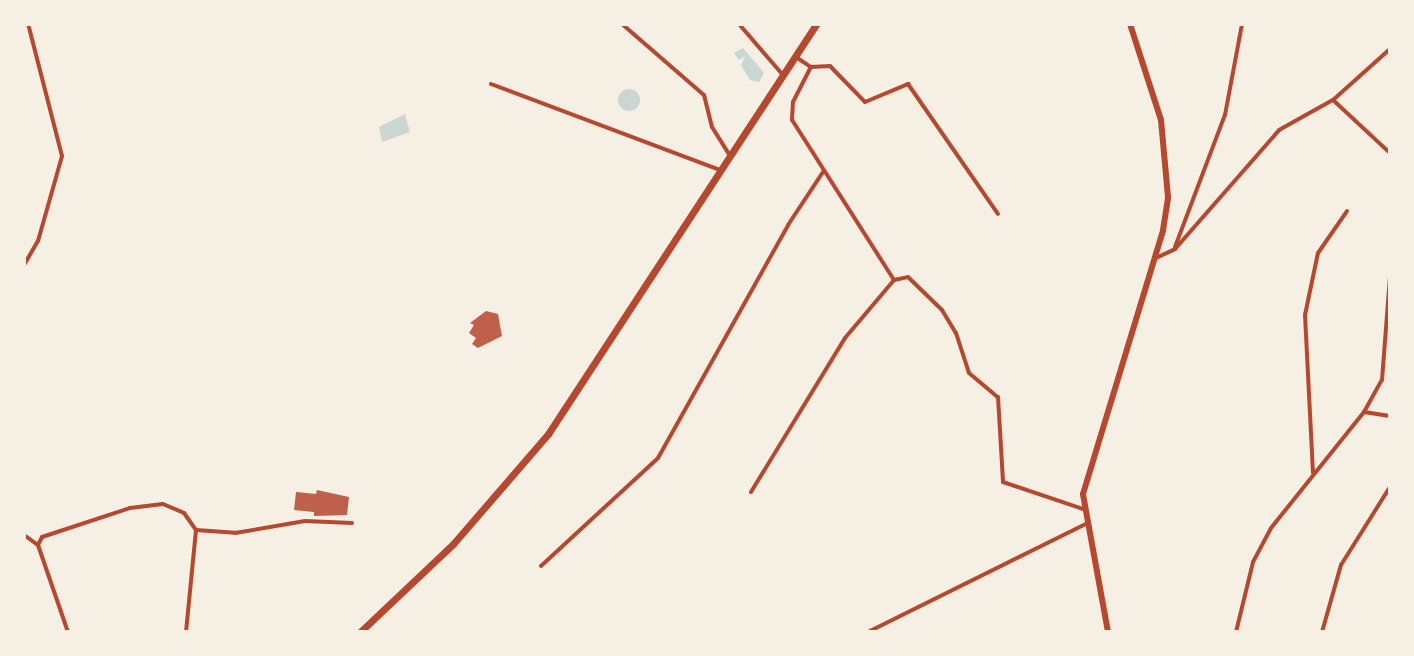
<!DOCTYPE html>
<html>
<head>
<meta charset="utf-8">
<style>
  body { margin:0 }
  #map { position:relative; width:1414px; height:656px; overflow:hidden; background:#f6efe4; font-family:"Sofia Sans Condensed",sans-serif }
  div>[style] { position:absolute }
  .water>* { inset:0; background:#c9d6d2 }
  .round { border-radius:50% }
  .building>* { inset:0; background:#bf614a }
  .minor>* { height:4px; margin:-2px; padding:0 2px; transform-origin:2px; border-radius:2px; background:#b5482f }
  .tertiary>* { height:6px; margin:-3px; padding:0 3px; transform-origin:3px; border-radius:3px; background:#b5482f }
  .trunk>* { height:7px; margin:-3.5px; padding:0 3.5px; transform-origin:3.5px; border-radius:3.5px; background:#b5482f }
  span { translate:-50% -50%; white-space:nowrap; text-align:center; line-height:1.15; -webkit-text-stroke:8px #f6efe4; paint-order:stroke }
  .frame { position:absolute; inset:0; border:26px solid #f6efe4; pointer-events:none }
</style>
</head>
<body>
<div id="map">
  <div class="water">
    <i style="clip-path:polygon(743px 48px,764px 73px,759px 82px,750px 80px,741px 65px,745px 56px,739px 60px,734px 53px)"></i>
    <i class="round" style="left:618px;top:89px;width:22px;height:22px"></i>
    <i style="clip-path:polygon(405px 114px,410px 132px,382px 142px,379px 127px)"></i>
  </div>
  <div class="building">
    <i style="clip-path:polygon(486px 311px,498px 314px,502px 336px,478px 348px,472px 344px,476px 338px,469px 333px,474px 325px,470px 323px)"></i>
    <i style="clip-path:polygon(317px 490px,349px 497px,347px 515px,314px 516px,314px 512px,294px 510px,296px 492px,316px 494px)"></i>
  </div>
  <div class="minor">
    <i style="left:622px;top:24px;width:108px;rotate:40.9deg"></i>
    <i style="left:704px;top:95px;width:33px;rotate:76deg"></i>
    <i style="left:712px;top:127px;width:32px;rotate:58deg"></i>
    <i style="left:739px;top:24px;width:66px;rotate:49.3deg"></i>
    <i style="left:796px;top:57px;width:18px;rotate:34deg"></i>
    <i style="left:811px;top:67px;width:19px;rotate:-3deg"></i>
    <i style="left:830px;top:66px;width:50px;rotate:45.8deg"></i>
    <i style="left:865px;top:102px;width:47px;rotate:-22.7deg"></i>
    <i style="left:908px;top:84px;width:158px;rotate:55.3deg"></i>
    <i style="left:491px;top:84px;width:245px;rotate:20.6deg"></i>
    <i style="left:1333px;top:100px;width:78px;rotate:42.9deg"></i>
    <i style="left:1175px;top:247px;width:141px;rotate:-69.3deg"></i>
    <i style="left:1225px;top:115px;width:93px;rotate:-79.4deg"></i>
    <i style="left:1156px;top:258px;width:21px;rotate:-25deg"></i>
    <i style="left:1175px;top:249px;width:158px;rotate:-48.8deg"></i>
    <i style="left:1279px;top:130px;width:62px;rotate:-29.1deg"></i>
    <i style="left:1333px;top:100px;width:76px;rotate:-41.8deg"></i>
    <i style="left:24px;top:265px;width:28px;rotate:-60deg"></i>
    <i style="left:38px;top:241px;width:88px;rotate:-74.2deg"></i>
    <i style="left:62px;top:156px;width:136px;rotate:-104.4deg"></i>
    <i style="left:894px;top:280px;width:14px;rotate:-12deg"></i>
    <i style="left:908px;top:277px;width:47px;rotate:44.1deg"></i>
    <i style="left:942px;top:310px;width:27px;rotate:59deg"></i>
    <i style="left:956px;top:333px;width:42px;rotate:72deg"></i>
    <i style="left:969px;top:373px;width:38px;rotate:40deg"></i>
    <i style="left:998px;top:397px;width:85px;rotate:86.6deg"></i>
    <i style="left:1003px;top:482px;width:84px;rotate:18.6deg"></i>
    <i style="left:1364px;top:412px;width:37px;rotate:-61deg"></i>
    <i style="left:1382px;top:380px;width:103px;rotate:-85.6deg"></i>
    <i style="left:1313px;top:473px;width:158px;rotate:-92.9deg"></i>
    <i style="left:1305px;top:315px;width:63px;rotate:-78.2deg"></i>
    <i style="left:1318px;top:253px;width:51px;rotate:-55.4deg"></i>
    <i style="left:751px;top:492px;width:180px;rotate:-58.6deg"></i>
    <i style="left:845px;top:338px;width:76px;rotate:-49.8deg"></i>
    <i style="left:894px;top:280px;width:190px;rotate:-122.5deg"></i>
    <i style="left:792px;top:120px;width:18px;rotate:-87deg"></i>
    <i style="left:793px;top:102px;width:39px;rotate:-63deg"></i>
    <i style="left:24px;top:535px;width:17px;rotate:36deg"></i>
    <i style="left:38px;top:545px;width:9px;rotate:-63deg"></i>
    <i style="left:42px;top:537px;width:93px;rotate:-18.2deg"></i>
    <i style="left:130px;top:508px;width:33px;rotate:-7deg"></i>
    <i style="left:163px;top:504px;width:23px;rotate:23deg"></i>
    <i style="left:184px;top:513px;width:21px;rotate:55deg"></i>
    <i style="left:196px;top:530px;width:39px;rotate:4deg"></i>
    <i style="left:235px;top:533px;width:71px;rotate:-9.7deg"></i>
    <i style="left:305px;top:521px;width:47px;rotate:2.4deg"></i>
    <i style="left:38px;top:545px;width:92px;rotate:71deg"></i>
    <i style="left:541px;top:566px;width:159px;rotate:-42.7deg"></i>
    <i style="left:658px;top:458px;width:267px;rotate:-60.8deg"></i>
    <i style="left:788px;top:225px;width:64px;rotate:-56.6deg"></i>
    <i style="left:186px;top:632px;width:102px;rotate:-84.4deg"></i>
    <i style="left:868px;top:632px;width:243px;rotate:-26.4deg"></i>
    <i style="left:1236px;top:632px;width:72px;rotate:-76.3deg"></i>
    <i style="left:1253px;top:562px;width:38px;rotate:-62deg"></i>
    <i style="left:1271px;top:528px;width:149px;rotate:-51.3deg"></i>
    <i style="left:1364px;top:412px;width:26px;rotate:9deg"></i>
    <i style="left:1322px;top:632px;width:70px;rotate:-74.2deg"></i>
    <i style="left:1341px;top:565px;width:92px;rotate:-57.9deg"></i>
  </div>
  <div class="tertiary">
    <i style="left:1108px;top:632px;width:140px;rotate:-100.3deg"></i>
    <i style="left:1083px;top:494px;width:276px;rotate:-73.1deg"></i>
    <i style="left:1163px;top:230px;width:33px;rotate:-81deg"></i>
    <i style="left:1168px;top:197px;width:77px;rotate:-95.2deg"></i>
    <i style="left:1161px;top:120px;width:101px;rotate:-107.9deg"></i>
  </div>
  <div class="trunk">
    <i style="left:360px;top:632px;width:128px;rotate:-43.4deg"></i>
    <i style="left:453px;top:544px;width:145px;rotate:-49.2deg"></i>
    <i style="left:548px;top:434px;width:490px;rotate:-56.8deg"></i>
  </div>
  <div class="frame"></div>
</div>
</body>
</html>
